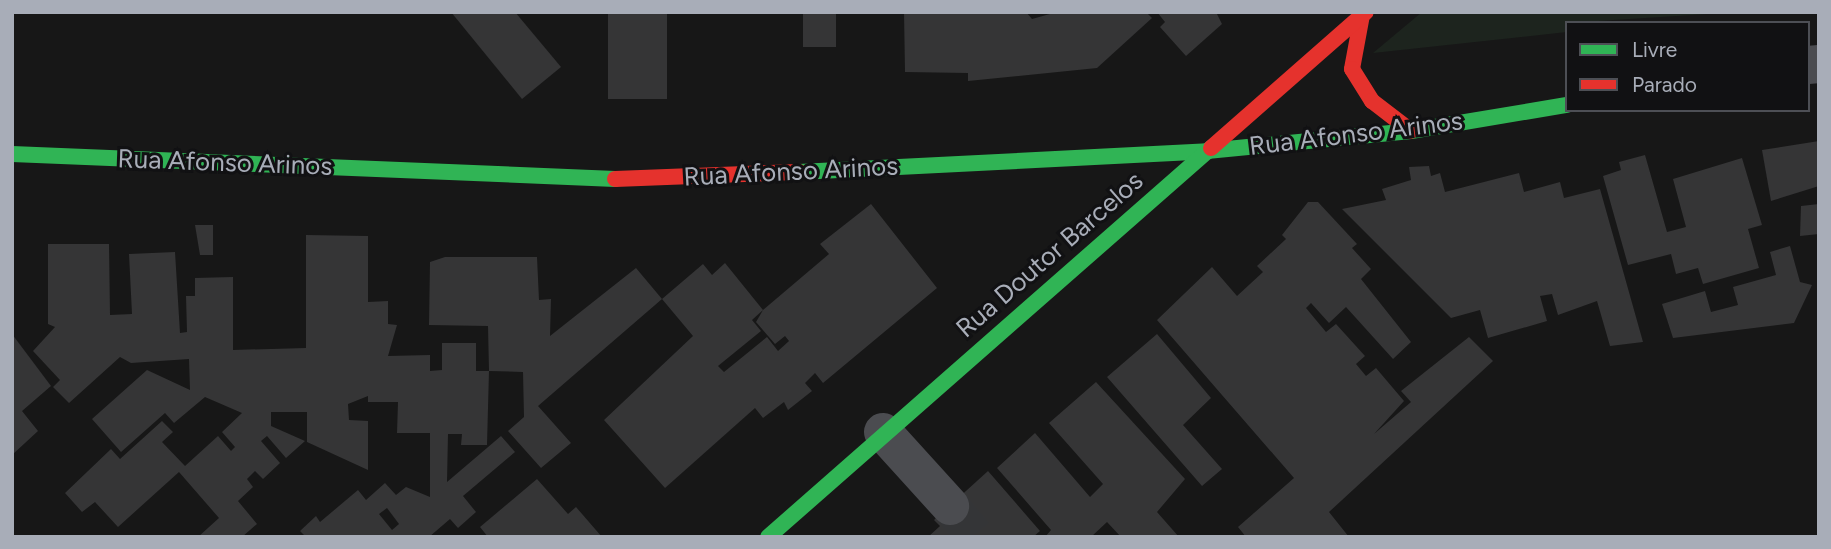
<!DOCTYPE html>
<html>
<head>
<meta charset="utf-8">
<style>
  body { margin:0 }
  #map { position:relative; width:1831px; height:549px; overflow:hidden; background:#171717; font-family:Figtree,sans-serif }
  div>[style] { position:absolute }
  .green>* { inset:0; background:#1d241e }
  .building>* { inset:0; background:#353536; transform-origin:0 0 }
  .street-tunnel>* { height:38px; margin-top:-19px; transform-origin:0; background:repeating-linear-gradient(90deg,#343537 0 38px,transparent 0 57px) }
  .street>* { height:38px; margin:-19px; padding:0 19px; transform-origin:19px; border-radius:19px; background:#4b4c50 }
  .fast>* { height:16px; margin:-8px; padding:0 8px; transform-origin:8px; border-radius:8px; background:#30b455 }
  .jam>* { height:16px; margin:-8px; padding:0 8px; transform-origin:8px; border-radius:8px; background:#e5322d }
  span { translate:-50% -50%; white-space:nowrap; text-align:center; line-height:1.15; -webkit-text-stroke:6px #111113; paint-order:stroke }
  .street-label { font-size:26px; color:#a8adb8 }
  .frame { position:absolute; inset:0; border:14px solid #a8adb8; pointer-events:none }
  .legend { position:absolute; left:1565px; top:21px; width:245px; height:91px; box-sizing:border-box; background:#111113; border:2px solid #4d4f55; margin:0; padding:9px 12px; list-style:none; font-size:21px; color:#a8adb8 }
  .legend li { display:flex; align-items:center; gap:14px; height:35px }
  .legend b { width:35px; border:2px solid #4d4f55 }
</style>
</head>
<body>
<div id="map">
  <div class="green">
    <i style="clip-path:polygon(1422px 12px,1739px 12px,1567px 23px,1567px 32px,1373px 53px)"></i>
  </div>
  <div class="building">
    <i style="clip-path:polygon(451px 12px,515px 12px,561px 67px,522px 99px)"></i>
    <i style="left:608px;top:12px;width:59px;height:87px"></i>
    <i style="left:803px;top:12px;width:33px;height:35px"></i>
    <i style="clip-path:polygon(904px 12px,1026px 12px,1032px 19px,1057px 12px,1146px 12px,1152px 18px,1097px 68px,968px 81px,968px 73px,905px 72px)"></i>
    <i style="clip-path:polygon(1157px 12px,1216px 12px,1222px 24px,1186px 56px,1160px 27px,1165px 22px)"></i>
    <i style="clip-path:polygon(1819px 141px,1819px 186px,1771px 201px,1762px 150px)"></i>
    <i style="clip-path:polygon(1645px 155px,1667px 232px,1686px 227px,1673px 179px,1742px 158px,1762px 225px,1748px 229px,1759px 268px,1703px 284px,1698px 268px,1676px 274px,1671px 254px,1628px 265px,1603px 176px,1621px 170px,1619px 162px)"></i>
    <i style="clip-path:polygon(1429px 166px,1431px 176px,1440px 173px,1445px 192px,1519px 173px,1524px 192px,1560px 182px,1564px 198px,1600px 189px,1643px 342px,1610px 346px,1597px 301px,1558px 315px,1552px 294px,1540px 296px,1547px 321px,1488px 338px,1480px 310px,1451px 318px,1342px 209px,1386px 200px,1382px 189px,1411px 180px,1409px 167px)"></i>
    <i style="clip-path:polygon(1308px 202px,1318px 202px,1357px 244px,1352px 248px,1371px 269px,1361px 279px,1411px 342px,1393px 359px,1346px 307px,1329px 323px,1311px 303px,1306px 308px,1326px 332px,1336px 324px,1365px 356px,1356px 364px,1366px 376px,1376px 368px,1404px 401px,1374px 434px,1411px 402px,1401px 391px,1469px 337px,1493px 361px,1329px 512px,1349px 537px,1246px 537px,1238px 527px,1294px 478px,1157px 320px,1212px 267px,1237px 296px,1263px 272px,1257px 266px,1286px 239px,1282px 235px)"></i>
    <i style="clip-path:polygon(evenodd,871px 204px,937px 288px,823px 383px,815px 373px,805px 383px,812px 391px,788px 410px,784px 402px,763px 418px,755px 408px,665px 488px,604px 420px,693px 336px,662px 299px,703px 264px,712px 275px,725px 263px,763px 310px,829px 254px,820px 244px,871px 204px,763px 310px,756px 322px,775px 344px,785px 336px,789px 341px,778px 351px,767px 337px,724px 372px,718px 366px,761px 331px,752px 320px,763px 310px)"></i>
    <i style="clip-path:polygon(1819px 204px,1819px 234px,1800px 236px,1801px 206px)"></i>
    <i style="clip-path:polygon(195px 225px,213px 225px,213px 255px,200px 255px)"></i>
    <i style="clip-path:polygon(evenodd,306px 235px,368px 236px,368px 302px,388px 301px,388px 324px,397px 325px,388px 356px,430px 355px,430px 371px,442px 370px,442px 343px,476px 343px,476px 371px,489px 371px,487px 445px,461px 445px,462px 434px,448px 434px,447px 482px,501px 436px,515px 452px,463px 496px,476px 512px,458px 528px,450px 519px,429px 537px,306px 537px,300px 531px,316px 516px,320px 522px,358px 490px,366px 500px,385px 483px,396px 495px,406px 487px,430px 497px,430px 433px,397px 433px,398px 402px,368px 402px,368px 396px,348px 404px,349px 420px,368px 421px,368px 470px,307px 442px,307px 412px,271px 412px,271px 426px,305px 441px,286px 458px,267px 436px,261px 441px,280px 463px,263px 479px,255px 471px,247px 479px,253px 487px,238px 501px,257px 524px,242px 537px,198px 537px,219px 518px,179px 472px,118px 527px,95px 502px,82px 512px,65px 493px,111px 449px,120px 459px,162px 421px,173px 432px,162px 442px,185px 466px,218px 436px,231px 451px,235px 447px,222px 432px,242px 413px,205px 397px,174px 423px,165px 413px,121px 452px,92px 419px,147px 370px,190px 390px,189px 359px,131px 363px,120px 357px,69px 403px,53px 387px,60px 380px,33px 351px,55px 327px,48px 324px,48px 244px,109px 244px,110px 315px,132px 314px,129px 254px,175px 252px,180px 333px,187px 332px,186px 296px,195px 296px,195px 278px,233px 277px,233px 350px,306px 348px,306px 235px,387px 508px,399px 524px,392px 530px,379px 514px,387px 508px)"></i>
    <i style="clip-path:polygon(1790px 246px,1800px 282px,1812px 285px,1794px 323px,1673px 338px,1662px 304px,1705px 291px,1711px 312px,1738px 305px,1733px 287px,1776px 275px,1770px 252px)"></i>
    <i style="clip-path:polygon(445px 257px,537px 257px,539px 300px,551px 299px,550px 336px,636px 268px,662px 299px,538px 406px,571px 443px,541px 468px,508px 431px,524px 417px,523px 372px,489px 371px,488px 326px,429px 325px,430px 262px)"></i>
    <i style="clip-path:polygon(12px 334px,51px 386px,22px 411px,38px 431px,12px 455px)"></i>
    <i style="clip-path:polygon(1157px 334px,1211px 398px,1183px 425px,1222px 469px,1202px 486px,1107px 377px)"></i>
    <i style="clip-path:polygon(1096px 382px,1185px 479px,1157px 512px,1179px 537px,1121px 537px,1107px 522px,1091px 537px,1045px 537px,1051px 530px,997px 468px,1035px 433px,1090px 497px,1103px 484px,1049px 423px)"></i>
    <i style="clip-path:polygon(988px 471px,1040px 531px,1033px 537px,928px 537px,940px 526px,934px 520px)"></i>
    <i style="clip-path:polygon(537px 479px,568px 514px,576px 507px,602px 537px,488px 537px,480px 527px)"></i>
  </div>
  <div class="street-tunnel">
    <i style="left:950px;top:506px;width:40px;rotate:50deg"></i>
  </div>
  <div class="street">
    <i style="left:1808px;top:65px;width:11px;rotate:-5deg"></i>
    <i style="left:883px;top:432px;width:100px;rotate:47.8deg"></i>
  </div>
  <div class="fast">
    <i style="left:12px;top:154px;width:604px;rotate:2.37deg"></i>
    <i style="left:799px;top:172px;width:409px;rotate:-2.9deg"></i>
    <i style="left:1207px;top:151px;width:205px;rotate:-5.6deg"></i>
    <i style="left:1411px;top:131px;width:158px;rotate:-9.5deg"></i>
    <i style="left:768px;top:537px;width:590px;rotate:-41.29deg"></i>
  </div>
  <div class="jam">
    <i style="left:1362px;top:15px;width:55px;rotate:100.5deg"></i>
    <i style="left:1352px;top:69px;width:38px;rotate:58deg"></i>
    <i style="left:1372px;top:101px;width:49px;rotate:37.6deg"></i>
    <i style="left:1211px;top:148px;width:206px;rotate:-41.3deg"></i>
    <i style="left:615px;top:179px;width:184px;rotate:-2.2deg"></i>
  </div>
  <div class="street-label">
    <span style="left:1356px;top:134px;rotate:-7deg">Rua Afonso Arinos</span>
    <span style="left:225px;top:163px;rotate:2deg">Rua Afonso Arinos</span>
    <span style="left:791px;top:172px;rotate:-3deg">Rua Afonso Arinos</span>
    <span style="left:1050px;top:255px;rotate:-41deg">Rua Doutor Barcelos</span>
  </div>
  <div class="frame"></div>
  <ul class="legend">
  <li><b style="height:9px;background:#30b455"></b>Livre</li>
  <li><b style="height:9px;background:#e5322d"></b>Parado</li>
  </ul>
</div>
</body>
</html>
